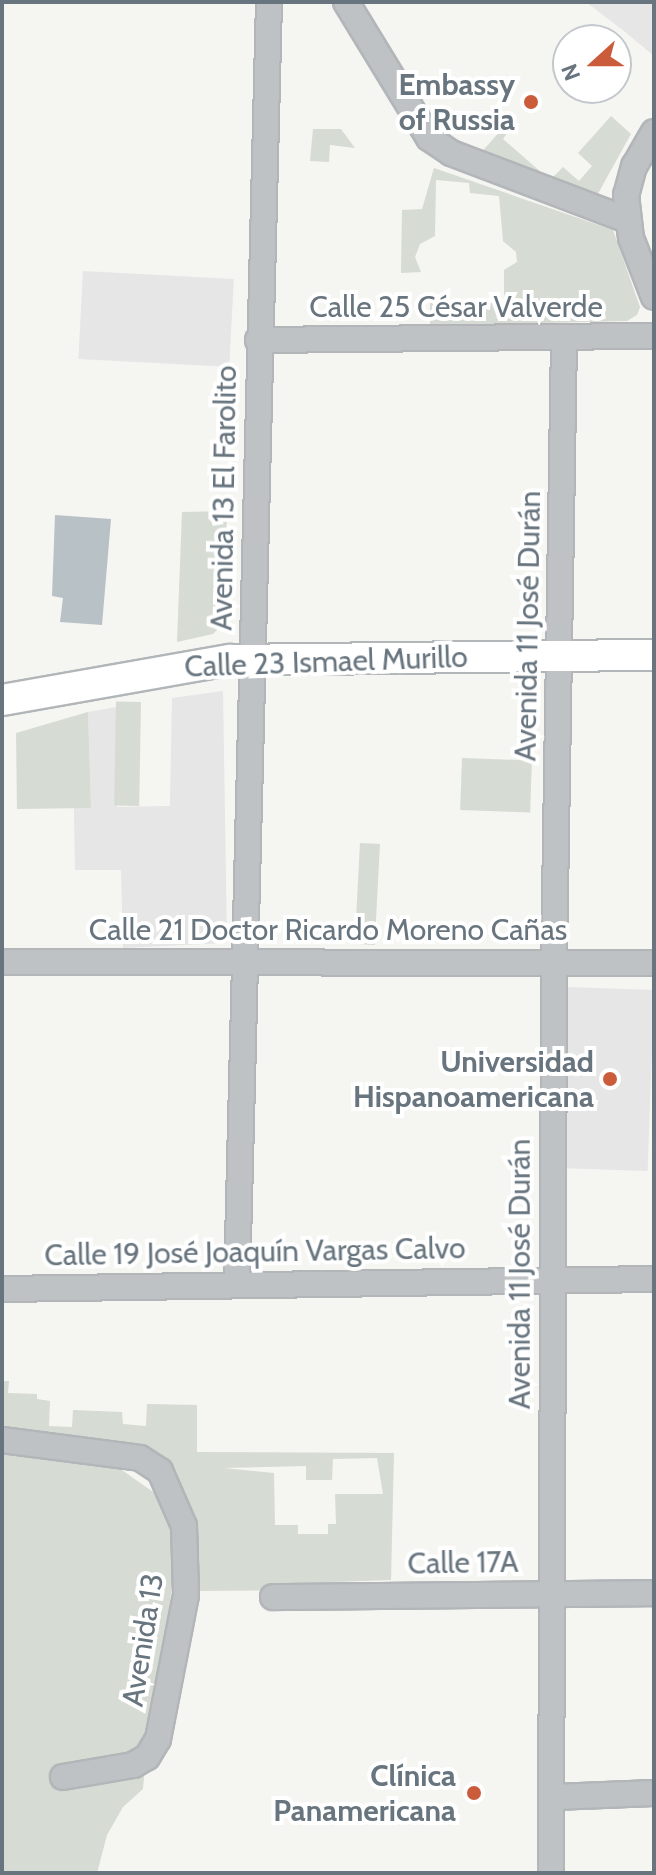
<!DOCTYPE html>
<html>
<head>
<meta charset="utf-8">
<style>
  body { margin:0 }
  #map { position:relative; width:656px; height:1875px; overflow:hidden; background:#f5f5f2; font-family:Cabin,sans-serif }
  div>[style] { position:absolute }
  .built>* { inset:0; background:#e5e6e5; transform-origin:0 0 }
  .green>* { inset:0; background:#d6dbd3; transform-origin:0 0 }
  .water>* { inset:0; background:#b8c1c5 }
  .roads { filter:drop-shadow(2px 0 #b2b6b9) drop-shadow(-2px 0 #b2b6b9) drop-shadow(0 2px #b2b6b9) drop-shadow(0 -2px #b2b6b9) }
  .minor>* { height:24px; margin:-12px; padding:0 12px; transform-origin:12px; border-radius:12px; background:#bfc2c5 }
  .major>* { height:30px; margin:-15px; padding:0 15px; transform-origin:15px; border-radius:15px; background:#fff }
  .dots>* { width:22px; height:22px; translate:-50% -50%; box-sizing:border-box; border:4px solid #fff; border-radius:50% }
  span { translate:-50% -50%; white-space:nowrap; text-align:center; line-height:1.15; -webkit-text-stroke:8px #fff; paint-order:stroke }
  .poi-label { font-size:30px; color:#68757f; font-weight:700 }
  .right { translate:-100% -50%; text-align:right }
  .street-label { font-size:30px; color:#68757f }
  .frame { position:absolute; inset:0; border:4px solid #68757f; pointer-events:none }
  .north { position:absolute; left:552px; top:24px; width:80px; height:80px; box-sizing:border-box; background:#fff; border:2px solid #c3c8cc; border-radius:50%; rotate:249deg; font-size:22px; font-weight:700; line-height:32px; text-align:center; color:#68757f }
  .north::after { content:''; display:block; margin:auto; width:28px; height:36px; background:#cb5c3b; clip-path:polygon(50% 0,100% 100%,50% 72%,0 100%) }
</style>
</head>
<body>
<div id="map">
  <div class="built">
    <i style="clip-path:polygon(586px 2px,654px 2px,654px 56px,624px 31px)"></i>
    <i style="left:83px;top:271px;width:151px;height:88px;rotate:3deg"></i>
    <i style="clip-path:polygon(223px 691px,227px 943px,123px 948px,121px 870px,75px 870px,74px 808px,91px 807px,88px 712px,117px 707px,117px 807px,170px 806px,172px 698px)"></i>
    <i style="left:566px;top:987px;width:88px;height:181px;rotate:2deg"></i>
  </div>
  <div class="green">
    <i style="clip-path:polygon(611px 116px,631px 134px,595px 199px,478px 156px,503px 128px,508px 132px,503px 139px,550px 180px,563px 167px,579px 181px,592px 166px,578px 153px)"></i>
    <i style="clip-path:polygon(313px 129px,341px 129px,355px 148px,330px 145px,329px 162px,310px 161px)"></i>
    <i style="clip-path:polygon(434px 168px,613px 230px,640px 307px,637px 315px,627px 321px,430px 326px,430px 300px,443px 309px,451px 303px,504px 303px,504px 270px,517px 262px,516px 252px,503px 241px,499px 196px,470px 193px,469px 183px,436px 180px,435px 236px,420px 244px,415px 257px,421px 272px,401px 273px,402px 210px,422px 209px)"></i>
    <i style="clip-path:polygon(227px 511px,225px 622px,213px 634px,177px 642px,182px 512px)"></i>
    <i style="left:141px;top:702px;width:104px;height:25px;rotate:91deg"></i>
    <i style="clip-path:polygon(88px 712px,91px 808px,17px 809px,16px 733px)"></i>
    <i style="left:462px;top:758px;width:70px;height:52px;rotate:2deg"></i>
    <i style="left:360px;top:843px;width:20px;height:101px;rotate:3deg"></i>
    <i style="clip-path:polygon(evenodd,2px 1381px,9px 1381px,8px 1393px,37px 1394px,37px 1399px,50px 1401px,49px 1426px,72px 1427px,73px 1410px,122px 1412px,123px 1424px,146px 1426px,147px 1404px,197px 1405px,197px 1452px,394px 1453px,391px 1580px,301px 1583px,301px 1590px,191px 1591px,161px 1467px,2px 1433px,2px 1381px,377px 1458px,383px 1494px,335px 1494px,336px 1524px,328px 1524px,328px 1534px,298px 1534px,298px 1525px,275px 1525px,274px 1473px,224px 1468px,306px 1466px,306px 1480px,332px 1480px,333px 1459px,377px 1458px)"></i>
    <i style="clip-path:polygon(2px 1452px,116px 1466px,159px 1496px,169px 1523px,175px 1563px,155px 1716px,135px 1755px,145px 1765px,143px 1789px,123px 1807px,107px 1835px,97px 1873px,2px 1873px)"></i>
  </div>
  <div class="water">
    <i style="clip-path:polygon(55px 515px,111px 519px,102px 625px,60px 622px,63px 598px,52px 596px)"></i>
  </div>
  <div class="roads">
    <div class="minor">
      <i style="left:346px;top:2px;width:159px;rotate:58.6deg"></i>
      <i style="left:429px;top:138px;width:27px;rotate:34deg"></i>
      <i style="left:451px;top:153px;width:188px;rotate:20.8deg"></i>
      <i style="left:654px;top:132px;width:39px;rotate:120deg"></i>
      <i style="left:634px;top:166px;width:30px;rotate:105deg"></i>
      <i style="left:626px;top:195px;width:43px;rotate:83.4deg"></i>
      <i style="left:631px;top:238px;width:63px;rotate:68.7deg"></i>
      <i style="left:258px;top:340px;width:396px;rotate:-0.6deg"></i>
      <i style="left:2px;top:962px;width:652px;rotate:0.09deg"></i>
      <i style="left:237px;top:1283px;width:1281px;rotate:-88.57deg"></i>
      <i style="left:2px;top:1289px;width:652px;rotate:-0.88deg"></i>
      <i style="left:2px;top:1440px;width:139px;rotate:7.4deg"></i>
      <i style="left:140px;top:1458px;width:24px;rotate:33deg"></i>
      <i style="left:160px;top:1471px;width:60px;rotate:66.4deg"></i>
      <i style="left:184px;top:1526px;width:69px;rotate:88.3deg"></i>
      <i style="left:186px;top:1595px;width:147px;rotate:101deg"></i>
      <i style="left:158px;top:1739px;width:21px;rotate:121deg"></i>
      <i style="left:147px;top:1757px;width:16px;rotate:150deg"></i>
      <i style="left:133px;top:1765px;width:71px;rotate:170.3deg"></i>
      <i style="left:273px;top:1597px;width:381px;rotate:-0.6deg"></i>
      <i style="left:554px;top:1797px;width:100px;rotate:-2.3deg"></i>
      <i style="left:551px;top:1873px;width:911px;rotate:-89.81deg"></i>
      <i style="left:554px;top:962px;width:623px;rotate:-89.08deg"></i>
    </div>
    <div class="major">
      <i style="left:2px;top:700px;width:231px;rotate:-10deg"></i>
      <i style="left:230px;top:660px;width:424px;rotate:-0.7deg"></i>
    </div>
  </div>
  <div class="dots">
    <i style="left:531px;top:102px;background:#cb5c3b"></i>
    <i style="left:610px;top:1079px;background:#cb5c3b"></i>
    <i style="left:474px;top:1793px;background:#cb5c3b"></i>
  </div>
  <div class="poi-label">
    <span class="right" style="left:515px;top:102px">Embassy<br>of Russia</span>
    <span class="right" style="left:594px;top:1079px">Universidad<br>Hispanoamericana</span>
    <span class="right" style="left:456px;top:1793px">Clínica<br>Panamericana</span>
  </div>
  <div class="street-label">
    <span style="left:456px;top:307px">Calle 25 César Valverde</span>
    <span style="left:224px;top:498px;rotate:-89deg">Avenida 13 El Farolito</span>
    <span style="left:528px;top:626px;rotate:-89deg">Avenida 11 José Durán</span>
    <span style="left:326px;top:662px;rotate:-2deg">Calle 23 Ismael Murillo</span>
    <span style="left:328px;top:930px">Calle 21 Doctor Ricardo Moreno Cañas</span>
    <span style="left:255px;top:1252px;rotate:-1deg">Calle 19 José Joaquín Vargas Calvo</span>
    <span style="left:520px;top:1274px;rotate:-90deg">Avenida 11 José Durán</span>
    <span style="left:463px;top:1563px;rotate:-1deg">Calle 17A</span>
    <span style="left:143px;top:1640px;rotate:-81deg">Avenida 13</span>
  </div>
  <div class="frame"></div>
  <div class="north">N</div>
</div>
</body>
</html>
